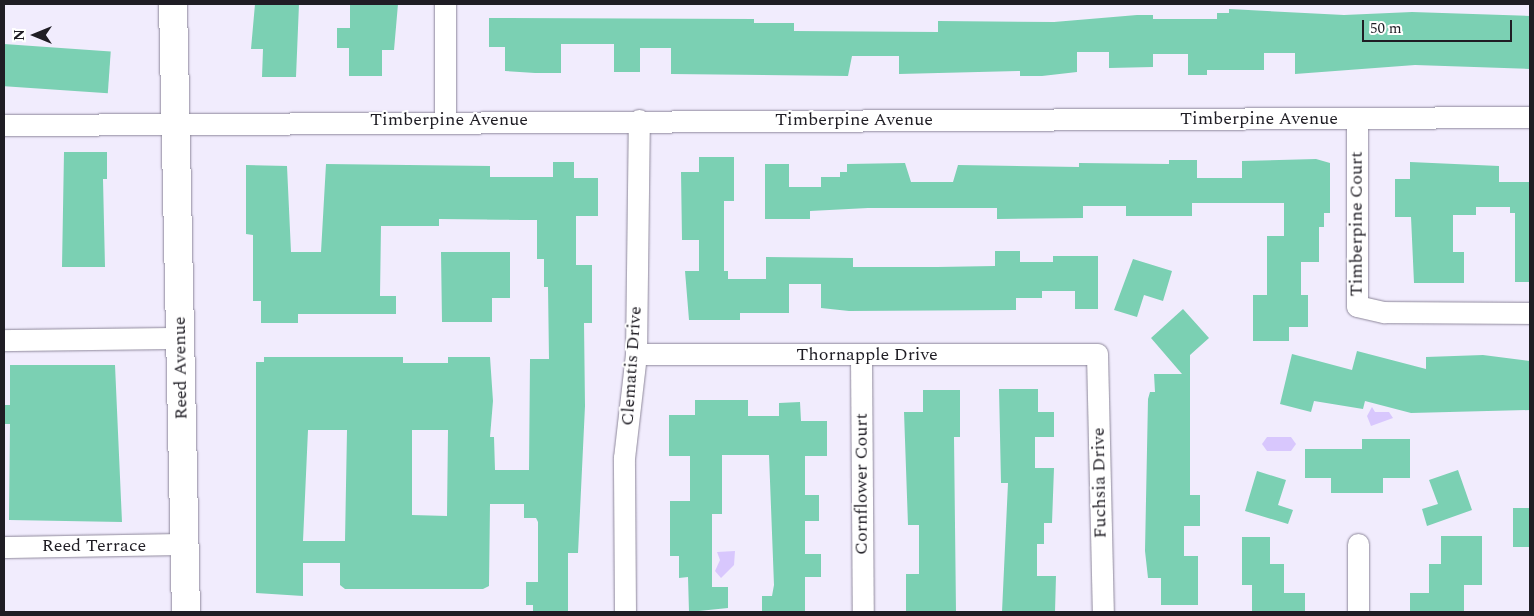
<!DOCTYPE html>
<style>
body{margin:0}
#map{position:relative;width:1534px;height:616px;overflow:hidden;background:#f1ecfd;font-family:Spectral,serif}
div>[style]{position:absolute}
.water>*{inset:0;background:#d8c7fd}
.building>*{inset:0;background:#7bd0b3;transform-origin:0 0}
.roads{filter:drop-shadow(0 0 1px #8e889b) drop-shadow(0 0 1px #8e889b)}
.street>*{height:21px;margin:-10.5px;padding:0 10.5px;transform-origin:10.5px;border-radius:10.5px;background:#fff}
.secondary>*{height:28px;margin:-14px;padding:0 14px;transform-origin:14px;border-radius:14px;background:#fff}
span{translate:-50% -50%;white-space:nowrap;text-align:center;line-height:1.15;-webkit-text-stroke:4px #fff;paint-order:stroke}
.street-label{font-size:18px;color:#1f1d24}
.frame{position:absolute;inset:0;border:5px solid #1f1d24;pointer-events:none}
.north{position:absolute;left:10px;top:10px;width:50px;height:50px;-webkit-text-stroke:4px #fff;paint-order:stroke;rotate:270deg;font-size:14px;font-weight:700;line-height:20px;text-align:center;color:#1f1d24}
.north::after{content:'';display:block;margin:auto;width:18px;height:22px;background:#1f1d24;clip-path:polygon(50% 0,100% 100%,50% 72%,0 100%)}
.scale{position:absolute;left:1362px;top:20px;width:150px;height:22px;box-sizing:border-box;border:2px solid #1f1d24;border-top:0;padding-left:6px;font-size:15px;line-height:18px;white-space:nowrap;color:#1f1d24;-webkit-text-stroke:4px #fff;paint-order:stroke}
</style>
<div id="map">
<div class="water">
<i style="clip-path:polygon(1372px 407px,1375px 412px,1389px 412px,1393px 418px,1371px 426px,1367px 416px)"></i>
<i style="clip-path:polygon(1267px 437px,1291px 437px,1296px 444px,1291px 451px,1267px 451px,1262px 444px)"></i>
<i style="clip-path:polygon(735px 551px,734px 565px,721px 578px,715px 571px,720px 560px,717px 552px)"></i>
</div>
<div class="building">
<i style="clip-path:polygon(255px 4px,299px 4px,296px 77px,262px 77px,263px 49px,251px 49px)"></i>
<i style="clip-path:polygon(350px 4px,398px 4px,394px 50px,382px 50px,382px 76px,349px 76px,349px 48px,337px 48px,337px 28px,350px 28px)"></i>
<i style="clip-path:polygon(1229px 9px,1344px 15px,1412px 12px,1530px 16px,1530px 69px,1415px 65px,1295px 74px,1295px 53px,1264px 53px,1264px 70px,1207px 70px,1207px 75px,1188px 75px,1188px 54px,1153px 54px,1153px 67px,1109px 68px,1109px 52px,1077px 52px,1077px 72px,1042px 76px,1020px 76px,1020px 71px,899px 74px,899px 56px,852px 56px,848px 76px,671px 74px,671px 48px,640px 48px,640px 72px,614px 72px,614px 44px,561px 44px,561px 73px,535px 73px,505px 71px,505px 47px,489px 47px,489px 18px,754px 19px,754px 23px,794px 23px,794px 31px,938px 32px,938px 21px,1054px 22px,1137px 15px,1153px 15px,1153px 19px,1217px 19px,1217px 13px,1229px 13px)"></i>
<i style="left:4px;top:44px;width:107px;height:42px;rotate:4deg"></i>
<i style="clip-path:polygon(64px 152px,107px 152px,107px 179px,103px 179px,105px 267px,62px 267px)"></i>
<i style="clip-path:polygon(699px 157px,734px 157px,734px 201px,724px 201px,724px 271px,728px 271px,728px 279px,766px 279px,766px 257px,853px 258px,853px 267px,937px 267px,995px 266px,995px 251px,1020px 251px,1020px 262px,1053px 262px,1053px 256px,1098px 256px,1098px 309px,1075px 309px,1075px 291px,1042px 291px,1042px 298px,1016px 298px,1016px 310px,849px 311px,821px 308px,821px 284px,789px 284px,789px 313px,740px 313px,740px 320px,689px 320px,685px 271px,699px 271px,699px 240px,682px 240px,681px 172px,699px 172px)"></i>
<i style="clip-path:polygon(1316px 159px,1330px 163px,1330px 213px,1324px 213px,1324px 227px,1319px 227px,1319px 262px,1301px 262px,1301px 295px,1308px 295px,1308px 327px,1289px 327px,1289px 341px,1253px 341px,1253px 295px,1267px 295px,1267px 236px,1284px 236px,1284px 203px,1192px 203px,1192px 216px,1126px 216px,1126px 206px,1083px 206px,1083px 218px,997px 219px,997px 208px,868px 208px,810px 211px,810px 219px,765px 219px,765px 164px,789px 164px,789px 187px,821px 187px,821px 177px,840px 177px,840px 172px,847px 172px,847px 164px,905px 163px,911px 182px,953px 182px,958px 165px,1079px 167px,1079px 163px,1169px 164px,1169px 160px,1197px 160px,1197px 178px,1242px 178px,1242px 161px)"></i>
<i style="clip-path:polygon(evenodd,553px 162px,574px 162px,574px 178px,598px 178px,598px 216px,576px 216px,576px 265px,592px 265px,592px 323px,584px 323px,585px 406px,578px 553px,568px 553px,568px 612px,533px 612px,533px 605px,526px 605px,526px 582px,538px 582px,538px 522px,536px 518px,524px 518px,524px 504px,490px 504px,489px 586px,483px 589px,345px 589px,340px 585px,340px 563px,303px 563px,303px 596px,256px 593px,256px 362px,264px 362px,264px 357px,403px 357px,403px 363px,448px 363px,448px 357px,490px 357px,493px 401px,490px 437px,494px 437px,495px 470px,529px 470px,530px 359px,549px 359px,548px 287px,544px 287px,544px 259px,537px 259px,537px 220px,439px 219px,439px 226px,381px 226px,380px 296px,396px 296px,396px 314px,298px 314px,298px 323px,261px 323px,261px 301px,253px 301px,253px 235px,246px 234px,246px 165px,287px 166px,291px 252px,321px 252px,326px 164px,490px 166px,490px 177px,553px 177px,553px 162px,308px 430px,347px 430px,345px 541px,303px 541px,308px 430px,553px 162px,412px 430px,448px 430px,447px 516px,412px 515px,412px 430px)"></i>
<i style="clip-path:polygon(1410px 162px,1499px 166px,1499px 182px,1530px 182px,1530px 282px,1515px 282px,1515px 213px,1510px 213px,1510px 207px,1476px 207px,1476px 215px,1453px 215px,1453px 252px,1464px 252px,1464px 283px,1414px 283px,1411px 217px,1395px 217px,1395px 179px,1410px 179px)"></i>
<i style="clip-path:polygon(441px 252px,510px 252px,510px 298px,492px 298px,492px 322px,442px 322px)"></i>
<i style="clip-path:polygon(1133px 259px,1172px 271px,1163px 301px,1144px 295px,1137px 317px,1114px 310px)"></i>
<i style="clip-path:polygon(1183px 309px,1209px 338px,1190px 355px,1190px 495px,1200px 495px,1200px 526px,1184px 526px,1184px 556px,1198px 556px,1198px 605px,1161px 605px,1161px 578px,1148px 578px,1145px 551px,1148px 399px,1150px 392px,1155px 392px,1154px 374px,1182px 374px,1151px 338px)"></i>
<i style="clip-path:polygon(1357px 351px,1426px 369px,1426px 357px,1483px 355px,1530px 361px,1530px 410px,1411px 413px,1365px 401px,1363px 409px,1314px 401px,1311px 412px,1280px 404px,1292px 354px,1352px 370px)"></i>
<i style="clip-path:polygon(10px 365px,115px 365px,122px 522px,9px 520px,10px 424px,4px 424px,4px 405px,10px 405px)"></i>
<i style="clip-path:polygon(999px 389px,1038px 389px,1038px 412px,1054px 412px,1054px 437px,1035px 437px,1035px 468px,1054px 468px,1052px 523px,1044px 523px,1044px 544px,1037px 544px,1037px 576px,1056px 576px,1055px 612px,1002px 612px,1008px 483px,1001px 483px)"></i>
<i style="clip-path:polygon(923px 390px,960px 390px,960px 437px,954px 437px,956px 612px,906px 612px,906px 574px,919px 574px,919px 525px,908px 525px,904px 412px,923px 412px)"></i>
<i style="clip-path:polygon(695px 400px,748px 400px,748px 416px,779px 416px,779px 403px,800px 402px,801px 421px,827px 421px,827px 456px,805px 456px,805px 495px,819px 495px,819px 521px,805px 521px,805px 554px,821px 554px,821px 577px,805px 577px,805px 612px,762px 612px,762px 596px,772px 596px,774px 585px,769px 455px,722px 455px,722px 514px,712px 514px,712px 587px,728px 587px,728px 608px,689px 612px,688px 577px,679px 578px,679px 556px,670px 556px,670px 501px,690px 501px,690px 456px,669px 456px,669px 415px,695px 415px)"></i>
<i style="clip-path:polygon(1362px 439px,1410px 439px,1410px 478px,1383px 478px,1383px 493px,1331px 493px,1331px 478px,1305px 478px,1305px 449px,1362px 449px)"></i>
<i style="clip-path:polygon(1458px 470px,1472px 510px,1427px 526px,1422px 509px,1438px 504px,1429px 480px)"></i>
<i style="clip-path:polygon(1257px 471px,1286px 480px,1278px 505px,1293px 510px,1288px 524px,1245px 511px)"></i>
<i style="left:1513px;top:508px;width:17px;height:39px"></i>
<i style="clip-path:polygon(1441px 536px,1482px 536px,1482px 585px,1464px 585px,1464px 612px,1410px 612px,1410px 593px,1429px 593px,1429px 564px,1441px 564px)"></i>
<i style="clip-path:polygon(1242px 537px,1270px 537px,1270px 564px,1284px 564px,1284px 593px,1305px 593px,1305px 612px,1252px 612px,1252px 585px,1242px 585px)"></i>
</div>
<div class="roads">
<div class="street">
<i style="left:445px;top:4px;width:115px;rotate:90deg"></i>
<i style="left:1357px;top:118px;width:188px;rotate:90deg"></i>
<i style="left:1357px;top:306px;width:28px;rotate:13deg"></i>
<i style="left:1384px;top:312px;width:146px;rotate:0.4deg"></i>
<i style="left:4px;top:125px;width:1526px;rotate:-0.3deg"></i>
<i style="left:4px;top:340px;width:176px;rotate:-0.7deg"></i>
<i style="left:636px;top:354px;width:461px"></i>
<i style="left:1097px;top:354px;width:258px;rotate:88.7deg"></i>
<i style="left:861px;top:356px;width:256px;rotate:89.6deg"></i>
<i style="left:1358px;top:544px;width:68px;rotate:90deg"></i>
<i style="left:4px;top:547px;width:180px;rotate:-1deg"></i>
<i style="left:625px;top:612px;width:154px;rotate:-90.4deg"></i>
<i style="left:624px;top:458px;width:105px;rotate:-83.4deg"></i>
<i style="left:636px;top:354px;width:234px;rotate:-89.3deg"></i>
</div>
<div class="secondary">
<i style="left:173px;top:4px;width:608px;rotate:88.78deg"></i>
</div>
</div>
<div class="street-label">
<span style="left:1259px;top:119px">Timberpine Avenue</span>
<span style="left:449px;top:120px">Timberpine Avenue</span>
<span style="left:854px;top:120px">Timberpine Avenue</span>
<span style="left:1357px;top:224px;rotate:-90deg">Timberpine Court</span>
<span style="left:867px;top:355px">Thornapple Drive</span>
<span style="left:632px;top:366px;rotate:-86deg">Clematis Drive</span>
<span style="left:181px;top:368px;rotate:-91deg">Reed Avenue</span>
<span style="left:1100px;top:483px;rotate:-91deg">Fuchsia Drive</span>
<span style="left:862px;top:484px;rotate:-90deg">Cornflower Court</span>
<span style="left:94px;top:546px">Reed Terrace</span>
</div>
<div class="frame"></div>
<div class="north">N</div>
<div class="scale">50 m</div>
</div>
